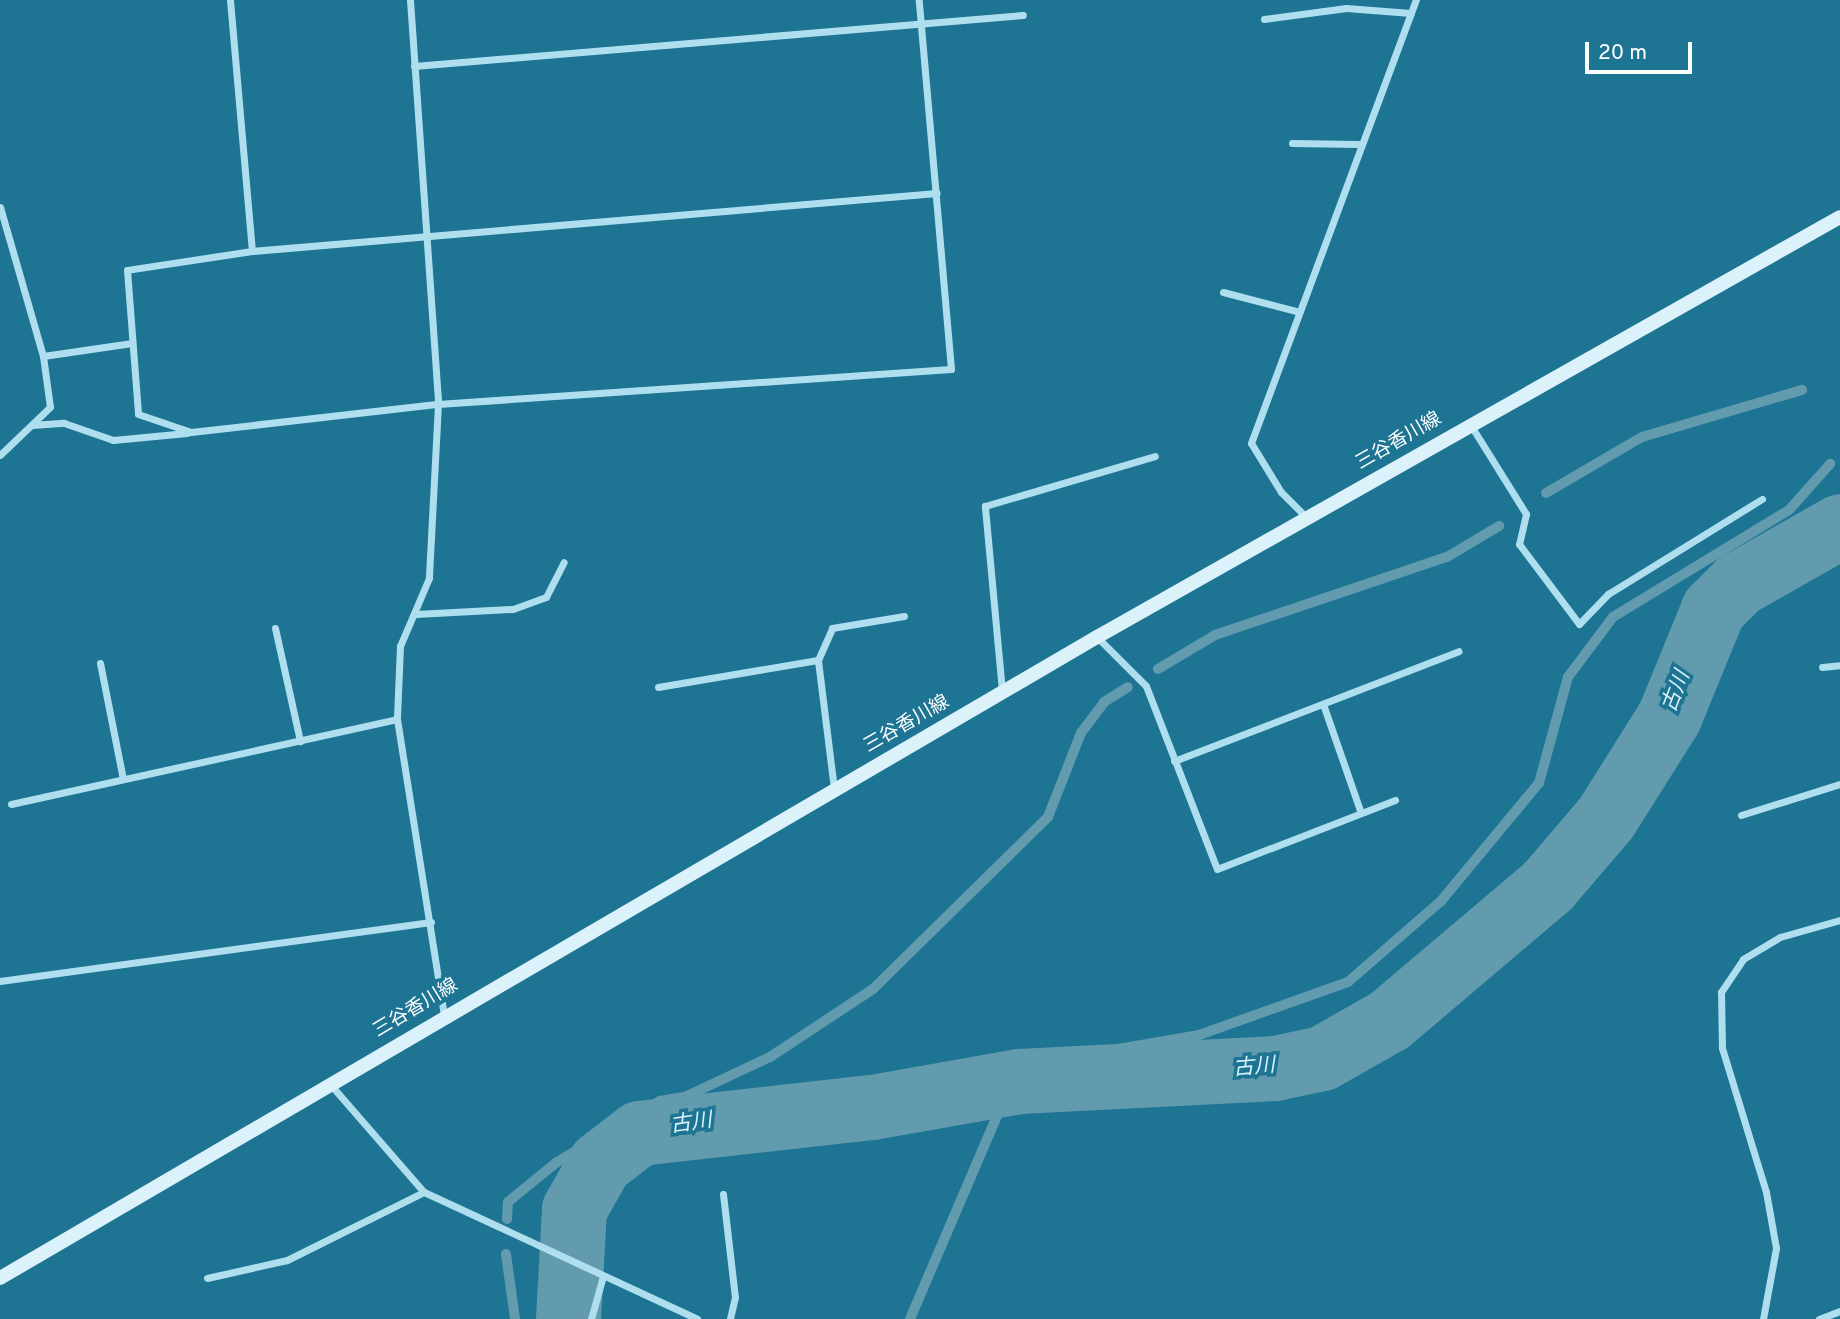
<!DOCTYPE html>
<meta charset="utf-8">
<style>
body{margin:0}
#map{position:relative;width:1840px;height:1319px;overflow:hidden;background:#1d7493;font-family:Overpass,"Noto Sans JP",sans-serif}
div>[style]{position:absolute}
.stream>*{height:10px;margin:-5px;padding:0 5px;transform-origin:5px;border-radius:5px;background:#629bae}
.river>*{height:65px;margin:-32.5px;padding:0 32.5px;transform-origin:32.5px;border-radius:32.5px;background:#629bae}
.street>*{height:7px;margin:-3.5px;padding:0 3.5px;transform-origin:3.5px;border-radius:3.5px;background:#afdfee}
.secondary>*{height:14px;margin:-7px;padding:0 7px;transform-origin:7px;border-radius:7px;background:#dcf2fa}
span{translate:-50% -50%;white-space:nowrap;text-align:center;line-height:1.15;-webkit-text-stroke:7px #1d7493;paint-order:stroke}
.street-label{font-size:19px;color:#fff}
.water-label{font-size:21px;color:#daf2fa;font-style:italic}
.scale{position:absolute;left:1585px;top:42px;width:107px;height:32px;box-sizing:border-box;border:4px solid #fff;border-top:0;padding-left:9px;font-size:21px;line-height:24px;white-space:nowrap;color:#fff;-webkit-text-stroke:5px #1d7493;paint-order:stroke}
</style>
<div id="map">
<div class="stream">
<i style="left:1546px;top:493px;width:111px;rotate:-30.3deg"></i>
<i style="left:1642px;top:437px;width:167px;rotate:-16.4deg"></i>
<i style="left:1158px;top:669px;width:66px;rotate:-30.8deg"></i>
<i style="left:1215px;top:635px;width:245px;rotate:-18.6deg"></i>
<i style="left:1447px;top:557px;width:61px;rotate:-30.8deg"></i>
<i style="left:507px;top:1219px;width:17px;rotate:-87deg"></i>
<i style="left:508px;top:1202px;width:63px;rotate:-39.2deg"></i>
<i style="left:557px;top:1162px;width:120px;rotate:-30.6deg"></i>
<i style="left:660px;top:1101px;width:27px;rotate:-10deg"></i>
<i style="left:687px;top:1096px;width:92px;rotate:-25.2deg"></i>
<i style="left:770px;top:1057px;width:123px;rotate:-33.4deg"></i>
<i style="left:873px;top:989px;width:245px;rotate:-44.5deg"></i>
<i style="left:1048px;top:817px;width:90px;rotate:-68.6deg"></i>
<i style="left:1081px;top:733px;width:39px;rotate:-53deg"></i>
<i style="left:1104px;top:702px;width:28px;rotate:-32deg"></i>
<i style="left:506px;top:1254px;width:66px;rotate:82.1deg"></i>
<i style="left:910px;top:1319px;width:257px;rotate:-66.8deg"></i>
<i style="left:1011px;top:1083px;width:23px;rotate:-52deg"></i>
<i style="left:1025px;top:1065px;width:177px;rotate:-9.8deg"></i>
<i style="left:1199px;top:1035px;width:158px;rotate:-19.6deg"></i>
<i style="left:1348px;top:982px;width:123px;rotate:-41.1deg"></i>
<i style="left:1441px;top:901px;width:153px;rotate:-50.3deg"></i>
<i style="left:1539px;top:783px;width:110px;rotate:-74.7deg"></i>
<i style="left:1568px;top:677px;width:75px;rotate:-53.1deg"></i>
<i style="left:1613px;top:617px;width:206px;rotate:-31.3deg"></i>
<i style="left:1789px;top:510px;width:62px;rotate:-48.3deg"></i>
</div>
<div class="river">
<i style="left:568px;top:1319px;width:110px;rotate:-86.9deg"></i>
<i style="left:574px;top:1209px;width:53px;rotate:-60.5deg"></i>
<i style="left:600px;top:1163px;width:49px;rotate:-37.6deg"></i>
<i style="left:639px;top:1133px;width:234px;rotate:-6.4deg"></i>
<i style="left:872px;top:1107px;width:149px;rotate:-10deg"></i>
<i style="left:1019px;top:1081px;width:256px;rotate:-2.9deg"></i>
<i style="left:1275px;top:1068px;width:48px;rotate:-12deg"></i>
<i style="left:1322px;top:1058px;width:77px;rotate:-29.6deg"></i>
<i style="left:1389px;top:1020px;width:209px;rotate:-40.3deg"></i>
<i style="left:1548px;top:885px;width:89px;rotate:-49.5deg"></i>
<i style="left:1606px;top:817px;width:118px;rotate:-57.8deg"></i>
<i style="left:1669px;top:717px;width:117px;rotate:-67.8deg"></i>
<i style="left:1713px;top:609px;width:35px;rotate:-45deg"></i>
<i style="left:1738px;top:584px;width:117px;rotate:-29.6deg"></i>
</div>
<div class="street">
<i style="left:230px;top:0;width:252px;rotate:85deg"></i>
<i style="left:252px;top:251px;width:126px;rotate:171.4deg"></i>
<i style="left:127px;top:270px;width:144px;rotate:85.6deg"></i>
<i style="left:138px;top:414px;width:56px;rotate:18.8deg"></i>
<i style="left:191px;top:432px;width:249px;rotate:-6.5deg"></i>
<i style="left:438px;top:404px;width:514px;rotate:-3.9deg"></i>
<i style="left:951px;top:369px;width:370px;rotate:-95deg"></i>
<i style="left:410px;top:0;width:405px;rotate:86deg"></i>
<i style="left:438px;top:404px;width:174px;rotate:93deg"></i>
<i style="left:429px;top:578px;width:74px;rotate:113.1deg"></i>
<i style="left:400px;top:646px;width:73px;rotate:92.4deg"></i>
<i style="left:397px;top:719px;width:300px;rotate:81deg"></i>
<i style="left:1264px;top:19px;width:83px;rotate:-7.6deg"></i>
<i style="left:1346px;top:8px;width:65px;rotate:4.4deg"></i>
<i style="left:414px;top:66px;width:611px;rotate:-4.79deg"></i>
<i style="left:1292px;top:143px;width:66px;rotate:0.9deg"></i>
<i style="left:0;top:207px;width:155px;rotate:73.9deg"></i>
<i style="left:43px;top:356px;width:51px;rotate:82.2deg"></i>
<i style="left:50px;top:407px;width:69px;rotate:136.2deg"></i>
<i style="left:252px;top:251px;width:687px;rotate:-4.84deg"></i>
<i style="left:1223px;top:292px;width:75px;rotate:14.6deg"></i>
<i style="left:43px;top:356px;width:90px;rotate:-8.3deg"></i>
<i style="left:1470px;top:424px;width:106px;rotate:58.1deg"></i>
<i style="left:1526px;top:514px;width:31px;rotate:103deg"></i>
<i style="left:1519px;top:544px;width:100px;rotate:53.1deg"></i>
<i style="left:1579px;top:624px;width:42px;rotate:-46deg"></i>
<i style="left:1608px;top:594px;width:181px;rotate:-31.7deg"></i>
<i style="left:32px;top:425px;width:32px;rotate:-4deg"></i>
<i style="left:64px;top:423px;width:52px;rotate:19.1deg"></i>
<i style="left:113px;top:440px;width:74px;rotate:-5.4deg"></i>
<i style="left:1306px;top:517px;width:35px;rotate:-135deg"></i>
<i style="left:1281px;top:492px;width:57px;rotate:-121.5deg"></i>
<i style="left:1251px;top:443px;width:473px;rotate:-69.6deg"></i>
<i style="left:416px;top:614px;width:97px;rotate:-3deg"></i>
<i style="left:513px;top:609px;width:35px;rotate:-20deg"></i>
<i style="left:546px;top:597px;width:39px;rotate:-63deg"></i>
<i style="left:275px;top:628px;width:116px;rotate:77.5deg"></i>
<i style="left:1097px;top:637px;width:69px;rotate:45deg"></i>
<i style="left:1146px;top:686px;width:196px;rotate:68.8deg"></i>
<i style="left:1217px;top:869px;width:191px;rotate:-21.2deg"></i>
<i style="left:100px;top:663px;width:118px;rotate:78.8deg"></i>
<i style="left:1822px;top:667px;width:18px;rotate:-6deg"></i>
<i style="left:658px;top:687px;width:162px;rotate:-9.6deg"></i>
<i style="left:1002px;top:691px;width:186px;rotate:-95.3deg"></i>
<i style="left:985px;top:506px;width:177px;rotate:-16.4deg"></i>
<i style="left:1323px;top:704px;width:115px;rotate:70.8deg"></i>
<i style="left:1174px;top:761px;width:305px;rotate:-21.1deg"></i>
<i style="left:834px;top:789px;width:130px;rotate:-97.1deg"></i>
<i style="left:818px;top:660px;width:35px;rotate:-66deg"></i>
<i style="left:832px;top:628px;width:73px;rotate:-9.5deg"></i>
<i style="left:11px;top:804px;width:395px;rotate:-12.4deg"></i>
<i style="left:1741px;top:815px;width:104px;rotate:-17.4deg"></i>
<i style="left:0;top:981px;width:435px;rotate:-7.8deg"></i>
<i style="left:330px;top:1084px;width:143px;rotate:49deg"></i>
<i style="left:424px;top:1192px;width:301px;rotate:24.9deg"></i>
<i style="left:723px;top:1194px;width:104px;rotate:83.4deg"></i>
<i style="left:735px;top:1297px;width:23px;rotate:103deg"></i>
<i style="left:207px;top:1278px;width:82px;rotate:-12.7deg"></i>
<i style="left:287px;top:1260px;width:153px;rotate:-26.4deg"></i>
<i style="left:591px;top:1319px;width:45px;rotate:-74.4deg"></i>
<i style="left:1763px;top:1319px;width:72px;rotate:-79.6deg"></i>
<i style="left:1776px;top:1248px;width:57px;rotate:-100.1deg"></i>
<i style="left:1766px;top:1192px;width:151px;rotate:-107deg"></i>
<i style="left:1722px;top:1048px;width:56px;rotate:-91deg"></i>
<i style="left:1721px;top:992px;width:40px;rotate:-56deg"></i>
<i style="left:1743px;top:959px;width:43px;rotate:-30.7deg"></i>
<i style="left:1780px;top:937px;width:62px;rotate:-15.8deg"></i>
<i style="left:1819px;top:1319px;width:22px;rotate:-21deg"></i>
</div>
<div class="secondary">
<i style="left:0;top:1278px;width:1271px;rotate:-30.3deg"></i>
<i style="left:1097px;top:637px;width:853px;rotate:-29.48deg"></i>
</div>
<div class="street-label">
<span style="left:1399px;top:442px;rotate:-30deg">三谷香川線</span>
<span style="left:907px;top:725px;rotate:-30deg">三谷香川線</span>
<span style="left:416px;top:1009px;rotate:-31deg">三谷香川線</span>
</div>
<div class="water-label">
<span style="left:1677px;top:692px;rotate:-69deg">古川</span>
<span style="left:1254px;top:1068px;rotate:-5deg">古川</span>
<span style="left:691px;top:1124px;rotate:-8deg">古川</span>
</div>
<div class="scale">20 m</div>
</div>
